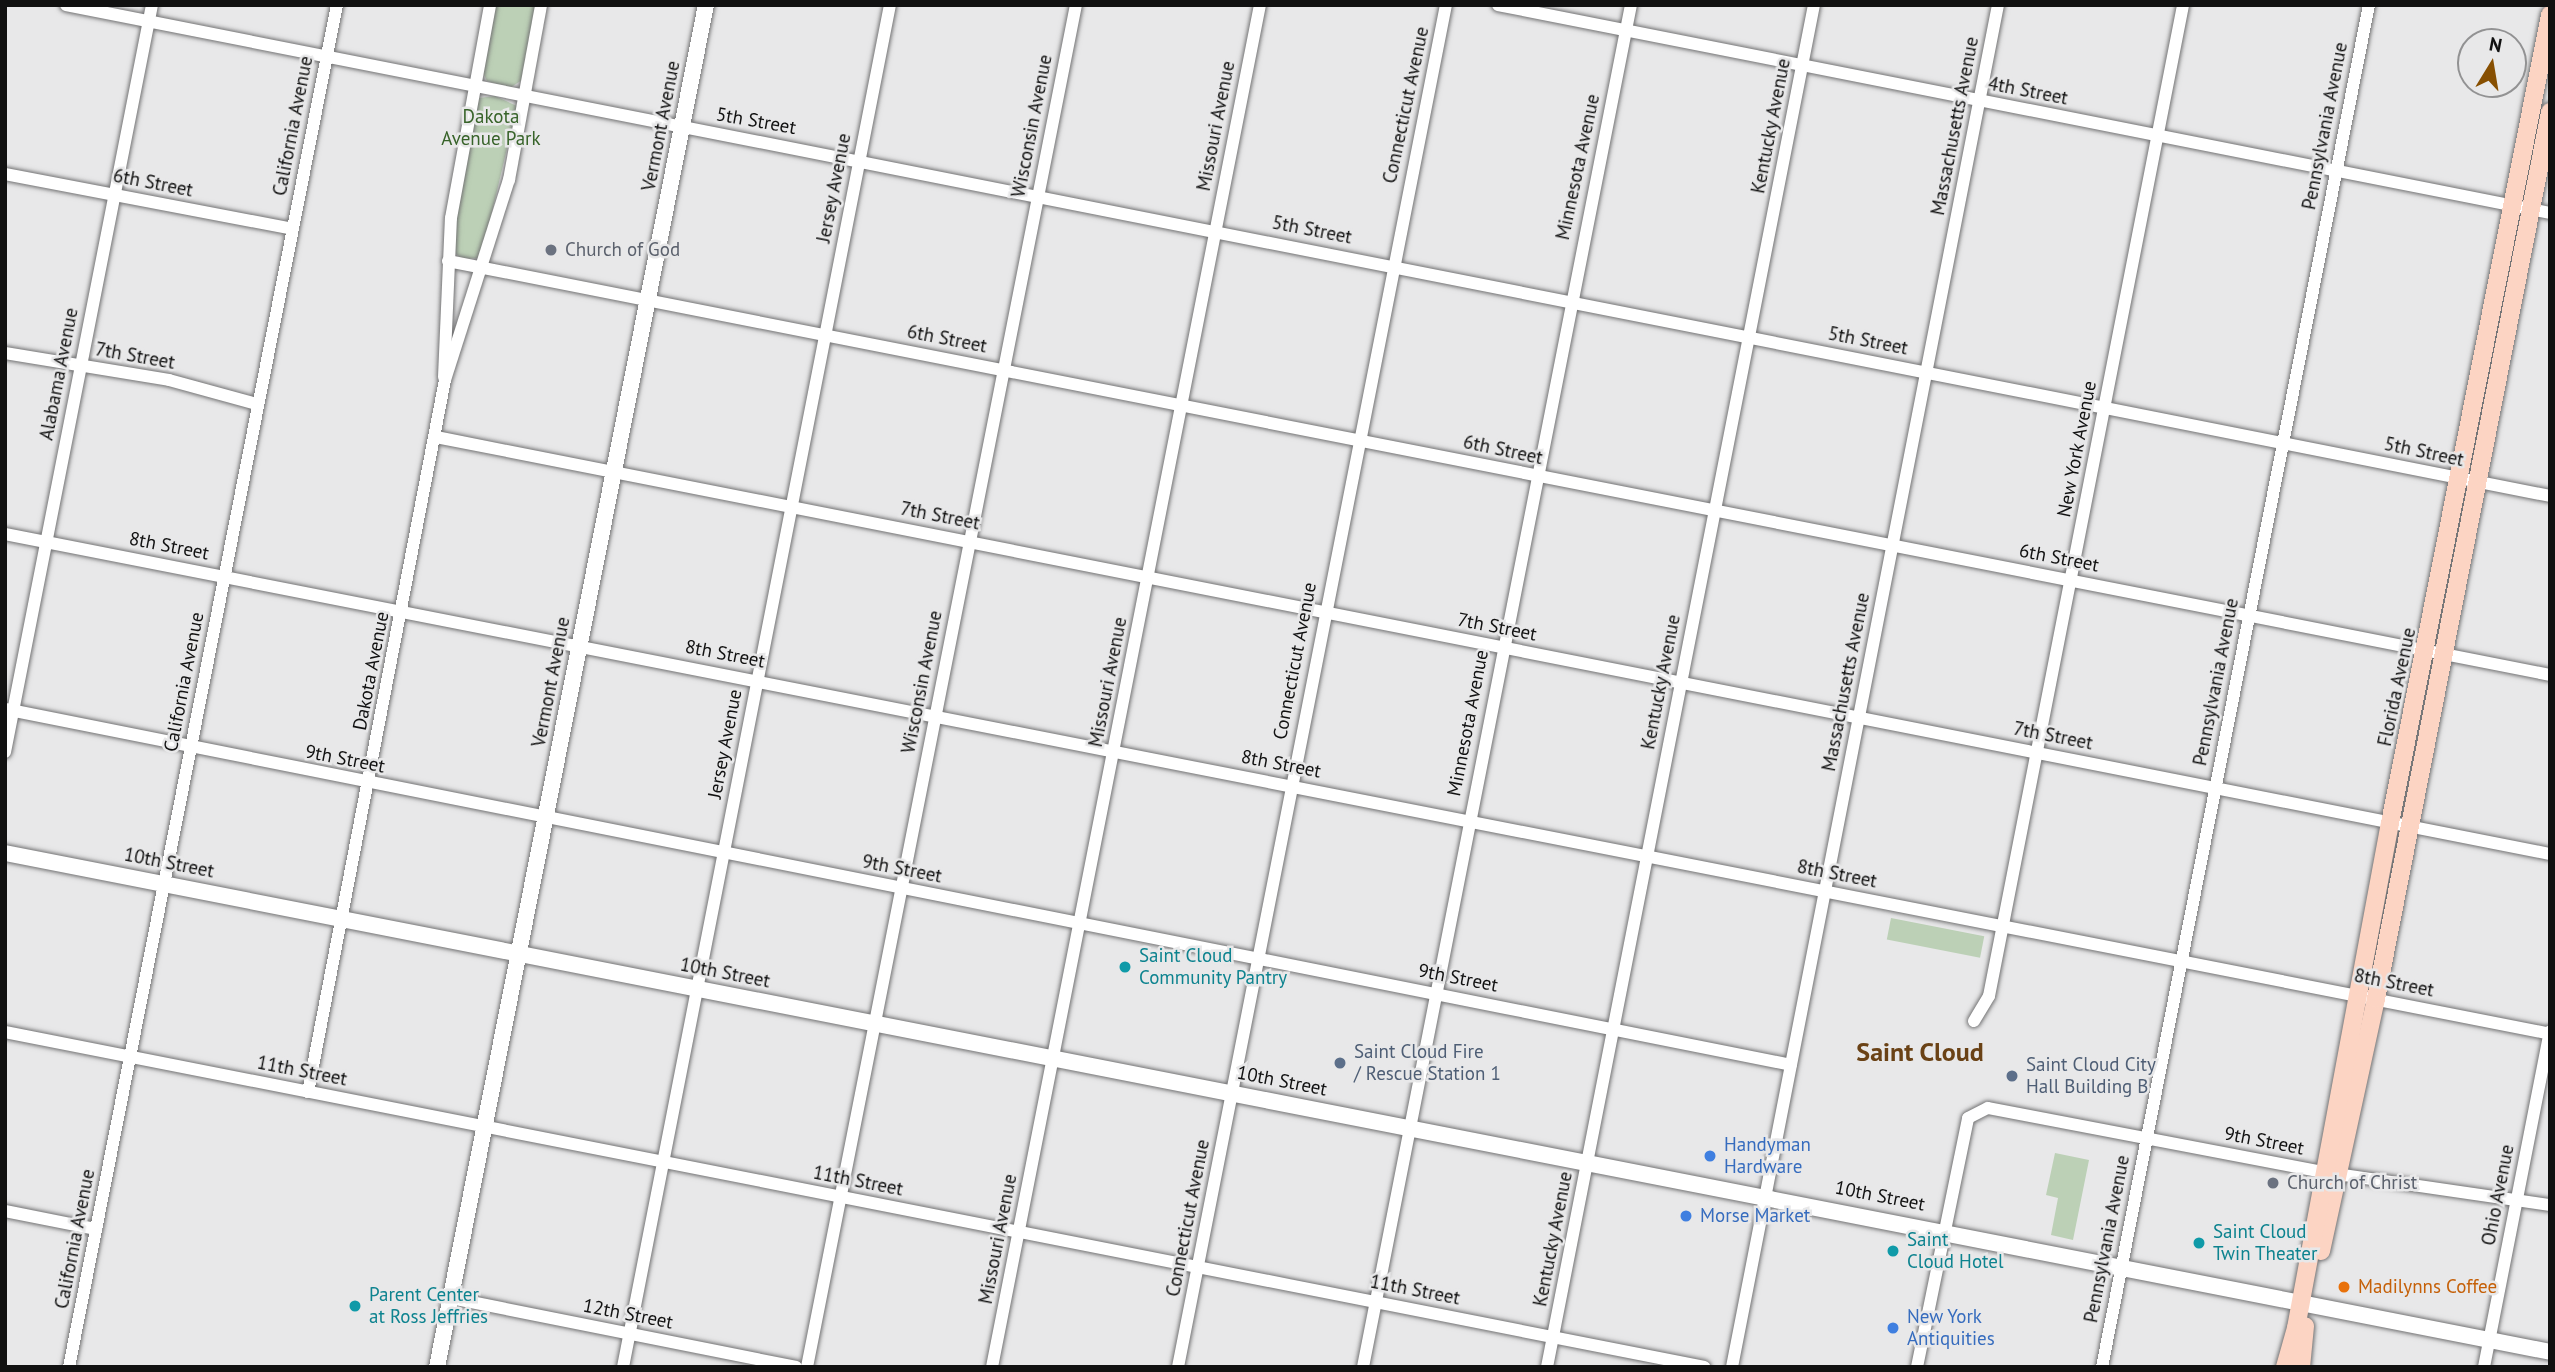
<!DOCTYPE html>
<style>
body{margin:0}
#map{position:relative;width:2555px;height:1372px;overflow:hidden;background:#e8e8e9;font-family:"PT Sans",sans-serif}
div>[style]{position:absolute}
.green>*{inset:0;background:#bcd0b6;transform-origin:0 0}
.roads{filter:drop-shadow(0 0 2px #737374) drop-shadow(0 0 2px #737374)}
.minor>*{height:12px;margin:-6px;padding:0 6px;transform-origin:6px;border-radius:6px;background:#fff}
.tertiary>*{height:16px;margin:-8px;padding:0 8px;transform-origin:8px;border-radius:8px;background:#fff}
.secondary>*{height:18px;margin:-9px;padding:0 9px;transform-origin:9px;border-radius:9px;background:#fcd4c3}
.dots>*{width:19px;height:19px;translate:-50% -50%;box-sizing:border-box;border:4px solid #e8e8e9;border-radius:50%}
span{translate:-50% -50%;white-space:nowrap;text-align:center;line-height:1.15;-webkit-text-stroke:5px #e8e8e9;paint-order:stroke}
.street-label{font-size:19px;color:#111}
.park-label{font-size:19px;color:#376329}
.worship-label{font-size:19px;color:#5b616d}
.left{translate:0 -50%;text-align:left}
.culture-label{font-size:19px;color:#0d838f}
.service-label{font-size:19px;color:#4e5e75}
.shop-label{font-size:19px;color:#366cbe}
.food-label{font-size:19px;color:#c56008}
.district-label{font-size:26px;color:#6a4216;font-weight:700}
.frame{position:absolute;inset:0;border:7px solid #111;pointer-events:none}
.north{position:absolute;left:2457px;top:28px;width:70px;height:70px;box-sizing:border-box;background:#e8e8e9;border:2px solid #929293;border-radius:50%;rotate:11deg;font-size:19px;font-weight:700;line-height:28px;text-align:center;color:#111}
.north::after{content:'';display:block;margin:auto;width:24px;height:32px;background:#874f01;clip-path:polygon(50% 0,100% 100%,50% 72%,0 100%)}
</style>
<div id="map">
<div class="green">
<i style="clip-path:polygon(495px 5px,537px 5px,522px 80px,510px 88px,487px 81px,482px 71px)"></i>
<i style="clip-path:polygon(495px 96px,517px 106px,483px 250px,479px 258px,462px 259px,452px 250px,460px 182px,479px 98px)"></i>
<i style="left:1891px;top:918px;width:95px;height:22px;rotate:11deg"></i>
<i style="clip-path:polygon(2055px 1153px,2089px 1160px,2073px 1240px,2051px 1235px,2058px 1198px,2046px 1195px)"></i>
</div>
<div class="roads">
<div class="minor">
<i style="left:66px;top:5px;width:2532px;rotate:11.18deg"></i>
<i style="left:1498px;top:5px;width:1072px;rotate:11.18deg"></i>
<i style="left:5px;top:174px;width:293px;rotate:10.8deg"></i>
<i style="left:448px;top:261px;width:2142px;rotate:11.14deg"></i>
<i style="left:5px;top:353px;width:166px;rotate:9.3deg"></i>
<i style="left:169px;top:380px;width:91px;rotate:15.3deg"></i>
<i style="left:444px;top:377px;width:159px;rotate:-87.5deg"></i>
<i style="left:451px;top:218px;width:217px;rotate:-79.6deg"></i>
<i style="left:436px;top:437px;width:2155px;rotate:11.16deg"></i>
<i style="left:5px;top:534px;width:2594px;rotate:11.11deg"></i>
<i style="left:5px;top:709px;width:1821px;rotate:11.27deg"></i>
<i style="left:5px;top:752px;width:761px;rotate:-78.87deg"></i>
<i style="left:1974px;top:1021px;width:29px;rotate:-59deg"></i>
<i style="left:1989px;top:996px;width:1010px;rotate:-78.92deg"></i>
<i style="left:5px;top:1032px;width:1732px;rotate:11.15deg"></i>
<i style="left:308px;top:1092px;width:725px;rotate:-79.11deg"></i>
<i style="left:445px;top:380px;width:210px;rotate:-72.3deg"></i>
<i style="left:509px;top:180px;width:178px;rotate:-79.6deg"></i>
<i style="left:5px;top:1211px;width:93px;rotate:11.2deg"></i>
<i style="left:451px;top:1298px;width:352px;rotate:11.3deg"></i>
<i style="left:69px;top:1367px;width:1388px;rotate:-78.87deg"></i>
<i style="left:623px;top:1367px;width:1388px;rotate:-78.91deg"></i>
<i style="left:807px;top:1367px;width:1388px;rotate:-78.83deg"></i>
<i style="left:992px;top:1367px;width:1388px;rotate:-78.87deg"></i>
<i style="left:1178px;top:1367px;width:1388px;rotate:-78.87deg"></i>
<i style="left:1363px;top:1367px;width:1388px;rotate:-78.87deg"></i>
<i style="left:1547px;top:1367px;width:1388px;rotate:-78.91deg"></i>
<i style="left:1732px;top:1367px;width:1388px;rotate:-78.95deg"></i>
<i style="left:1917px;top:1367px;width:254px;rotate:-78.4deg"></i>
<i style="left:1968px;top:1118px;width:22px;rotate:-27deg"></i>
<i style="left:1988px;top:1108px;width:341px;rotate:10.8deg"></i>
<i style="left:2323px;top:1172px;width:229px;rotate:8.3deg"></i>
<i style="left:2102px;top:1367px;width:1388px;rotate:-78.91deg"></i>
<i style="left:2484px;top:1367px;width:342px;rotate:-78.9deg"></i>
</div>
<div class="tertiary">
<i style="left:5px;top:853px;width:2593px;rotate:11.09deg"></i>
<i style="left:437px;top:1367px;width:1388px;rotate:-78.83deg"></i>
</div>
<div class="secondary">
<i style="left:2321px;top:1251px;width:258px;rotate:-77.7deg"></i>
<i style="left:2376px;top:999px;width:904px;rotate:-78.9deg"></i>
<i style="left:2285px;top:1367px;width:41px;rotate:-74.2deg"></i>
<i style="left:2296px;top:1328px;width:514px;rotate:-79.46deg"></i>
<i style="left:2390px;top:823px;width:824px;rotate:-78.8deg"></i>
<i style="left:2301px;top:1367px;width:41px;rotate:-84.4deg"></i>
</div>
</div>
<div class="dots">
<i style="left:551px;top:250px;background:#6b7280"></i>
<i style="left:1125px;top:967px;background:#0f9aa8"></i>
<i style="left:1340px;top:1063px;background:#5c6f8a"></i>
<i style="left:2012px;top:1076px;background:#5c6f8a"></i>
<i style="left:1710px;top:1156px;background:#3f7fe0"></i>
<i style="left:2273px;top:1183px;background:#6b7280"></i>
<i style="left:1686px;top:1216px;background:#3f7fe0"></i>
<i style="left:2199px;top:1243px;background:#0f9aa8"></i>
<i style="left:1893px;top:1251px;background:#0f9aa8"></i>
<i style="left:2344px;top:1287px;background:#e8710a"></i>
<i style="left:355px;top:1306px;background:#0f9aa8"></i>
<i style="left:1893px;top:1328px;background:#3f7fe0"></i>
</div>
<div class="street-label">
<span style="left:2028px;top:91px;rotate:11deg">4th Street</span>
<span style="left:1406px;top:105px;rotate:-78deg">Connecticut Avenue</span>
<span style="left:756px;top:121px;rotate:10deg">5th Street</span>
<span style="left:293px;top:126px;rotate:-79deg">California Avenue</span>
<span style="left:661px;top:126px;rotate:-79deg">Vermont Avenue</span>
<span style="left:1032px;top:126px;rotate:-79deg">Wisconsin Avenue</span>
<span style="left:1216px;top:126px;rotate:-79deg">Missouri Avenue</span>
<span style="left:1771px;top:126px;rotate:-79deg">Kentucky Avenue</span>
<span style="left:1955px;top:126px;rotate:-79deg">Massachusetts Avenue</span>
<span style="left:2325px;top:126px;rotate:-79deg">Pennsylvania Avenue</span>
<span style="left:1578px;top:167px;rotate:-78deg">Minnesota Avenue</span>
<span style="left:153px;top:183px;rotate:11deg">6th Street</span>
<span style="left:834px;top:188px;rotate:-79deg">Jersey Avenue</span>
<span style="left:1312px;top:230px;rotate:11deg">5th Street</span>
<span style="left:947px;top:339px;rotate:11deg">6th Street</span>
<span style="left:1868px;top:341px;rotate:11deg">5th Street</span>
<span style="left:135px;top:356px;rotate:10deg">7th Street</span>
<span style="left:59px;top:374px;rotate:-79deg">Alabama Avenue</span>
<span style="left:2077px;top:449px;rotate:-79deg">New York Avenue</span>
<span style="left:1503px;top:450px;rotate:12deg">6th Street</span>
<span style="left:2424px;top:452px;rotate:12deg">5th Street</span>
<span style="left:940px;top:516px;rotate:11deg">7th Street</span>
<span style="left:169px;top:546px;rotate:11deg">8th Street</span>
<span style="left:2059px;top:558px;rotate:11deg">6th Street</span>
<span style="left:1497px;top:627px;rotate:11deg">7th Street</span>
<span style="left:725px;top:654px;rotate:11deg">8th Street</span>
<span style="left:1295px;top:661px;rotate:-79deg">Connecticut Avenue</span>
<span style="left:371px;top:671px;rotate:-79deg">Dakota Avenue</span>
<span style="left:184px;top:682px;rotate:-79deg">California Avenue</span>
<span style="left:551px;top:682px;rotate:-79deg">Vermont Avenue</span>
<span style="left:922px;top:682px;rotate:-79deg">Wisconsin Avenue</span>
<span style="left:1108px;top:682px;rotate:-79deg">Missouri Avenue</span>
<span style="left:1661px;top:682px;rotate:-79deg">Kentucky Avenue</span>
<span style="left:1846px;top:682px;rotate:-79deg">Massachusetts Avenue</span>
<span style="left:2216px;top:682px;rotate:-79deg">Pennsylvania Avenue</span>
<span style="left:2397px;top:687px;rotate:-78deg">Florida Avenue</span>
<span style="left:1468px;top:723px;rotate:-79deg">Minnesota Avenue</span>
<span style="left:2053px;top:736px;rotate:11deg">7th Street</span>
<span style="left:725px;top:744px;rotate:-79deg">Jersey Avenue</span>
<span style="left:345px;top:759px;rotate:11deg">9th Street</span>
<span style="left:1281px;top:764px;rotate:11deg">8th Street</span>
<span style="left:169px;top:863px;rotate:11deg">10th Street</span>
<span style="left:902px;top:869px;rotate:11deg">9th Street</span>
<span style="left:1837px;top:874px;rotate:11deg">8th Street</span>
<span style="left:725px;top:973px;rotate:11deg">10th Street</span>
<span style="left:1458px;top:978px;rotate:11deg">9th Street</span>
<span style="left:2394px;top:983px;rotate:11deg">8th Street</span>
<span style="left:302px;top:1071px;rotate:11deg">11th Street</span>
<span style="left:1282px;top:1081px;rotate:11deg">10th Street</span>
<span style="left:2264px;top:1141px;rotate:11deg">9th Street</span>
<span style="left:858px;top:1181px;rotate:11deg">11th Street</span>
<span style="left:2498px;top:1195px;rotate:-79deg">Ohio Avenue</span>
<span style="left:1880px;top:1196px;rotate:11deg">10th Street</span>
<span style="left:1188px;top:1218px;rotate:-79deg">Connecticut Avenue</span>
<span style="left:75px;top:1239px;rotate:-79deg">California Avenue</span>
<span style="left:998px;top:1239px;rotate:-79deg">Missouri Avenue</span>
<span style="left:1553px;top:1239px;rotate:-79deg">Kentucky Avenue</span>
<span style="left:2107px;top:1239px;rotate:-79deg">Pennsylvania Avenue</span>
<span style="left:1415px;top:1290px;rotate:11deg">11th Street</span>
<span style="left:628px;top:1314px;rotate:11deg">12th Street</span>
</div>
<div class="park-label">
<span style="left:491px;top:128px">Dakota<br>Avenue Park</span>
</div>
<div class="worship-label">
<span class="left" style="left:565px;top:250px">Church of God</span>
<span class="left" style="left:2287px;top:1183px">Church of Christ</span>
</div>
<div class="culture-label">
<span class="left" style="left:1139px;top:967px">Saint Cloud<br>Community Pantry</span>
<span class="left" style="left:2213px;top:1243px">Saint Cloud<br>Twin Theater</span>
<span class="left" style="left:1907px;top:1251px">Saint<br>Cloud Hotel</span>
<span class="left" style="left:369px;top:1306px">Parent Center<br>at Ross Jeffries</span>
</div>
<div class="service-label">
<span class="left" style="left:1354px;top:1063px">Saint Cloud Fire<br>/ Rescue Station 1</span>
<span class="left" style="left:2026px;top:1076px">Saint Cloud City<br>Hall Building B</span>
</div>
<div class="shop-label">
<span class="left" style="left:1724px;top:1156px">Handyman<br>Hardware</span>
<span class="left" style="left:1700px;top:1216px">Morse Market</span>
<span class="left" style="left:1907px;top:1328px">New York<br>Antiquities</span>
</div>
<div class="food-label">
<span class="left" style="left:2358px;top:1287px">Madilynns Coffee</span>
</div>
<div class="district-label">
<span style="left:1920px;top:1052px">Saint Cloud</span>
</div>
<div class="frame"></div>
<div class="north">N</div>
</div>
